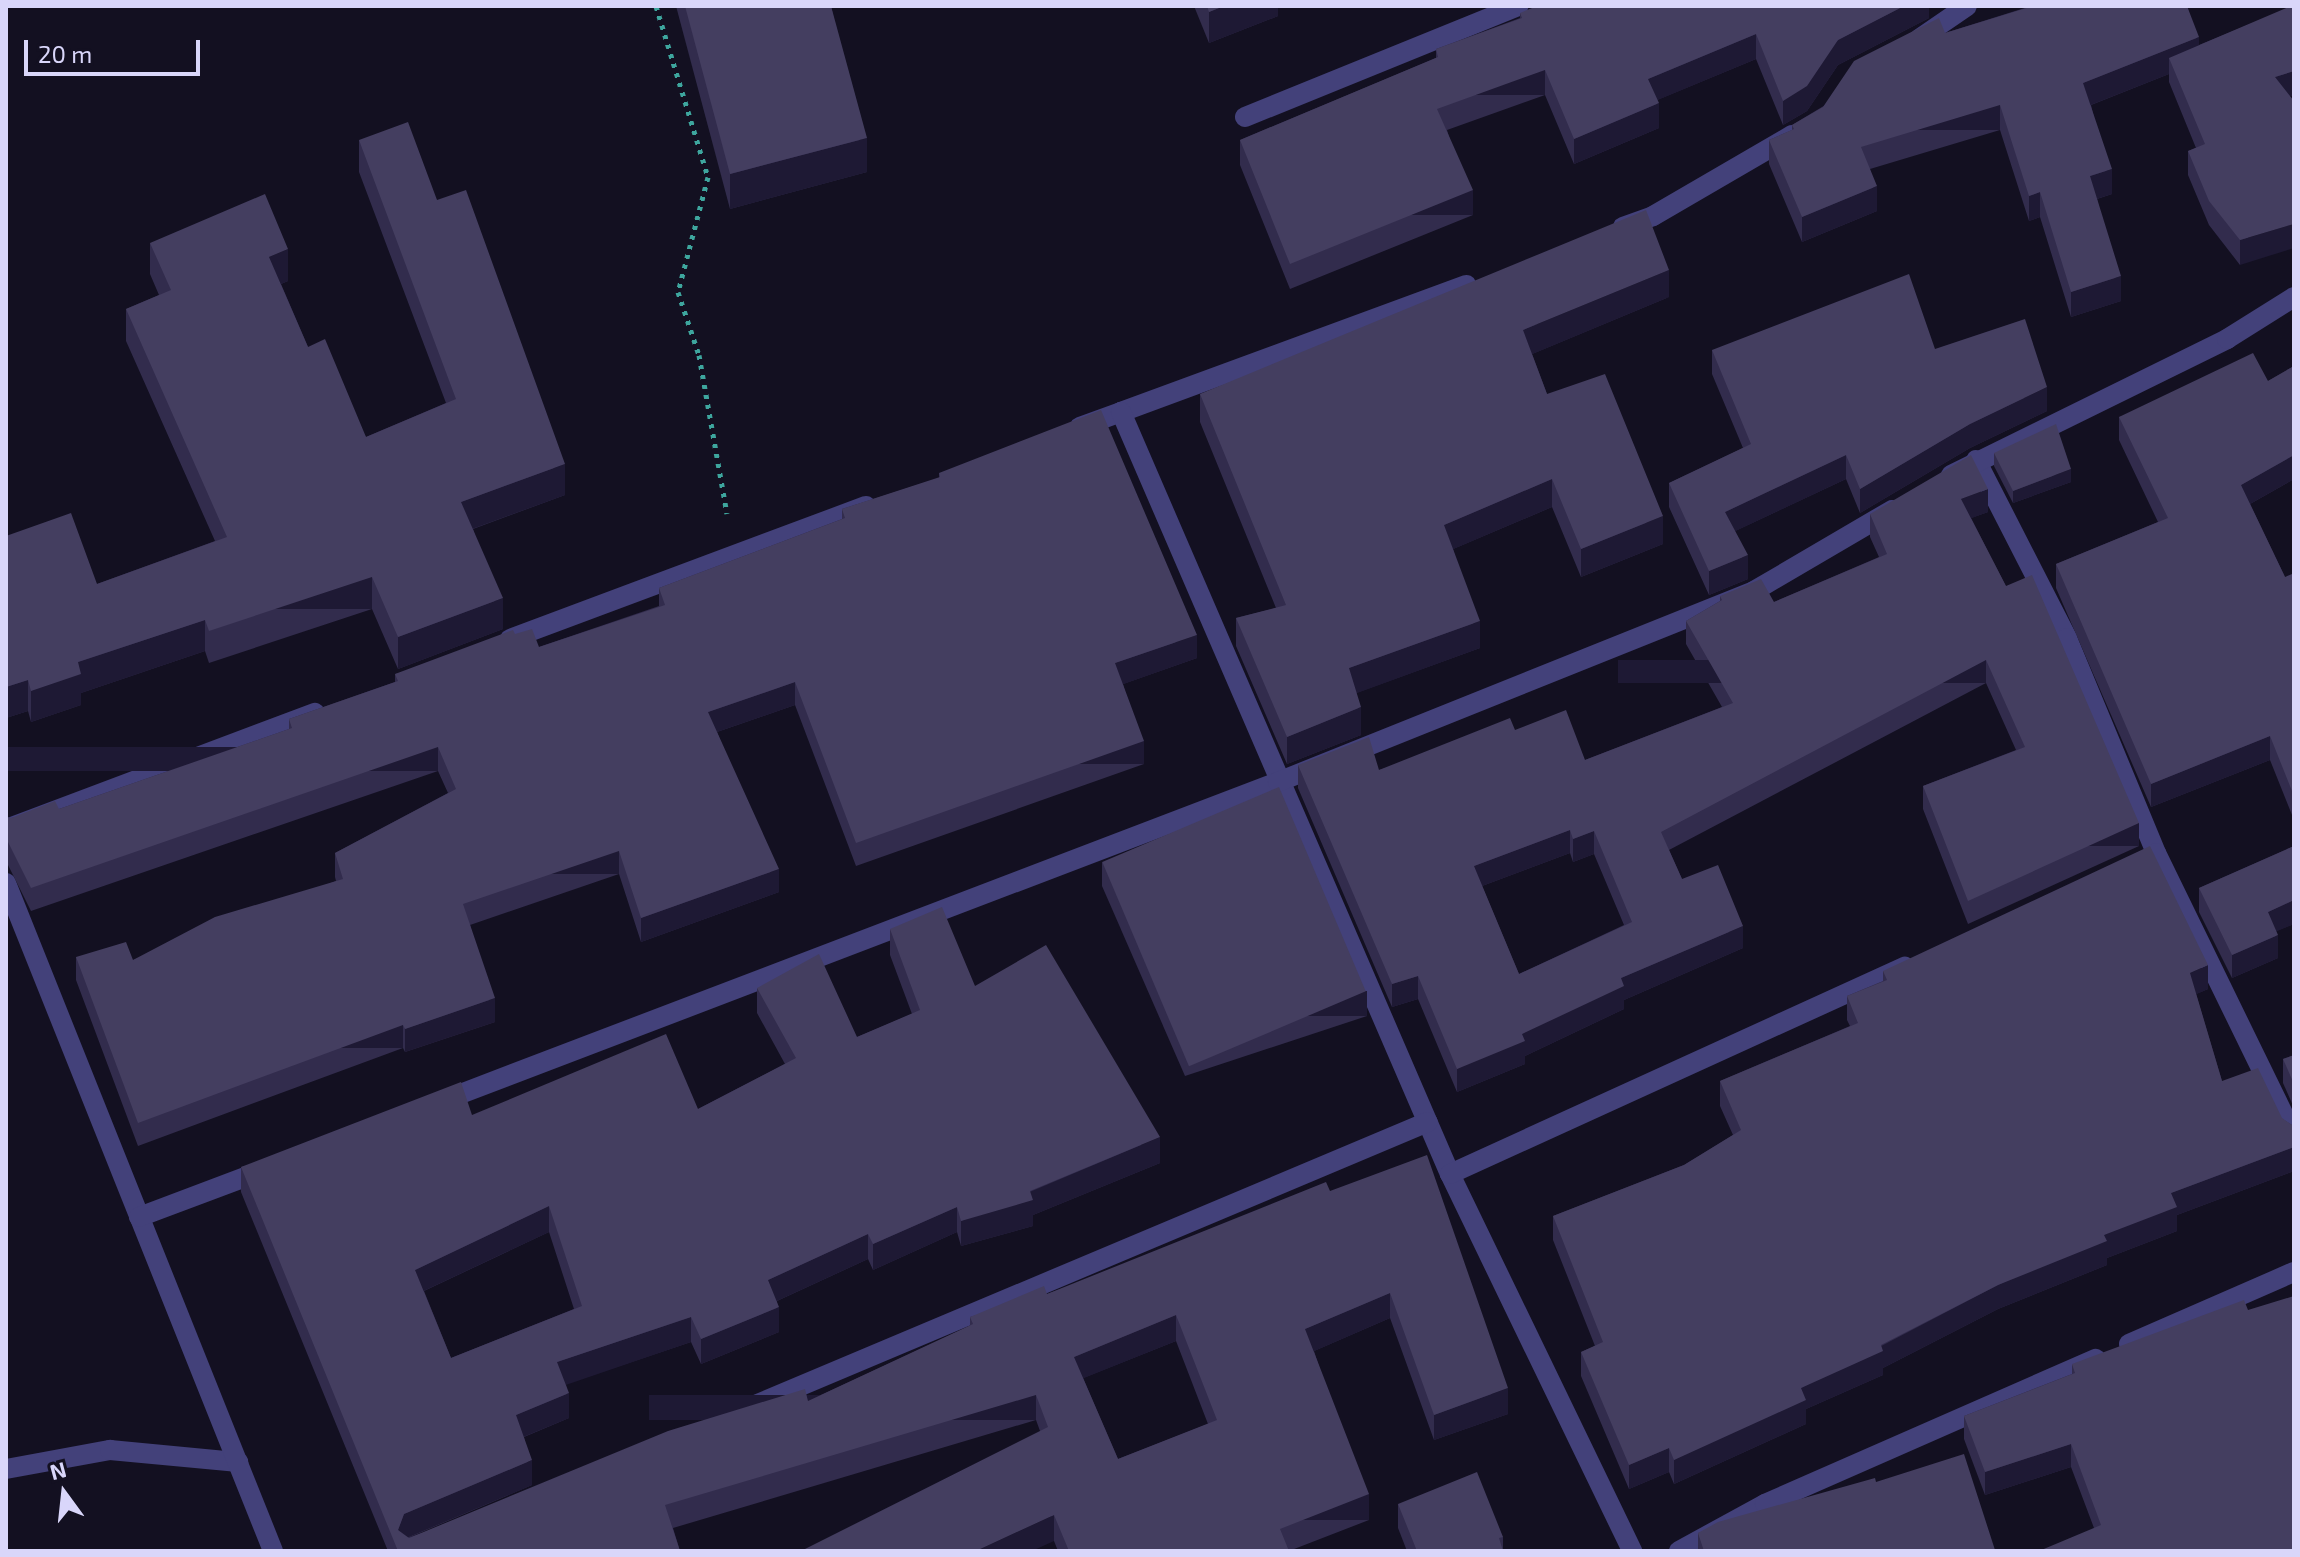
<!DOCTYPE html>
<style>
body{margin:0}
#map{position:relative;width:2300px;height:1557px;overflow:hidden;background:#131021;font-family:"Exo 2",sans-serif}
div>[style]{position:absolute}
.path>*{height:5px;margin-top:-2.5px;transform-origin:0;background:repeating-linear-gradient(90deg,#3ea69e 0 4px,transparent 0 10px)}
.service>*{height:20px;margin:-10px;padding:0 10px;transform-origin:10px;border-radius:10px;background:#43417a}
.minor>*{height:20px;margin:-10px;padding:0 10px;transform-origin:10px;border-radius:10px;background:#43417a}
.wall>*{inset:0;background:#322c4d}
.shaded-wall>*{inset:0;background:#1e1934;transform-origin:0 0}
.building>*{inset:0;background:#443e60;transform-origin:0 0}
span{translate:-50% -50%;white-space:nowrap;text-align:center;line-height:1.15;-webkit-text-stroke:6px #131021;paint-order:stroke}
.frame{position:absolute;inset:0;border:8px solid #d9d6fa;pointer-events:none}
.north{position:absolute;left:24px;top:1453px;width:80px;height:80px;-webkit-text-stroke:6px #131021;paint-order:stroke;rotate:345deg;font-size:22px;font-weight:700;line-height:32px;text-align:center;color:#d9d6fa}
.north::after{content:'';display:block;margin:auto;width:28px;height:36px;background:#d9d6fa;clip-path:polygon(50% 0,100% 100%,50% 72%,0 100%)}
.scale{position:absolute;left:24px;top:40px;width:176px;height:36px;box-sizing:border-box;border:4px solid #d9d6fa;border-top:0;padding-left:10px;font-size:24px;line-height:28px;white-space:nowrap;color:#d9d6fa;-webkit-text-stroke:6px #131021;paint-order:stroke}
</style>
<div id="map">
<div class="path">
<i style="left:656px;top:6px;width:179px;rotate:73.1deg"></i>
<i style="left:708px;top:177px;width:119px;rotate:104.6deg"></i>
<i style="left:678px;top:292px;width:66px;rotate:71.6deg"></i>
<i style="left:699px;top:355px;width:161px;rotate:80deg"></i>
</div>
<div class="service">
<i style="left:6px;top:1469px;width:106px;rotate:-10.4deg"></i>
<i style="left:110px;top:1450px;width:129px;rotate:5.4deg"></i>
</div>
<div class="minor">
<i style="left:1919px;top:39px;width:58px;rotate:-34.5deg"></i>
<i style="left:1245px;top:117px;width:295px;rotate:-22.1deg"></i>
<i style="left:1623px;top:227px;width:32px;rotate:-20deg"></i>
<i style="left:1653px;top:216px;width:161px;rotate:-30.2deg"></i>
<i style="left:1121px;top:412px;width:368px;rotate:-20.2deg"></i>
<i style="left:1080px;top:427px;width:44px;rotate:-20.1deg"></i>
<i style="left:1121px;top:412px;width:830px;rotate:66.65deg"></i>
<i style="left:1450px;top:1174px;width:419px;rotate:64.2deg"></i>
<i style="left:1976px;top:460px;width:200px;rotate:62.9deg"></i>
<i style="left:2067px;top:638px;width:233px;rotate:67.5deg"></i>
<i style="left:2156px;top:853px;width:315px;rotate:64deg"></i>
<i style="left:1951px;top:475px;width:308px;rotate:-26.2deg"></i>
<i style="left:2227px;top:339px;width:79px;rotate:-32.1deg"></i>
<i style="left:510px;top:639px;width:380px;rotate:-20.5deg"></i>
<i style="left:6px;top:829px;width:330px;rotate:-20.6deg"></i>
<i style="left:6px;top:883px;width:719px;rotate:68.21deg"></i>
<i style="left:442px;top:1101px;width:895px;rotate:-20.89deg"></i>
<i style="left:1278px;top:782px;width:513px;rotate:-21.86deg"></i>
<i style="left:1754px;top:591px;width:160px;rotate:-30.4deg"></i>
<i style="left:1450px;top:1174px;width:500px;rotate:-24.5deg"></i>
<i style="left:139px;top:1217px;width:137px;rotate:-20.6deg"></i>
<i style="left:2129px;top:1344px;width:180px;rotate:-23.6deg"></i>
<i style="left:741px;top:1411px;width:745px;rotate:-22.82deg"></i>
<i style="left:1679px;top:1551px;width:98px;rotate:-28.7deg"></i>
<i style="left:1765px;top:1504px;width:361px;rotate:-23.7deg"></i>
</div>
<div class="wall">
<i style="clip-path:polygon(676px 6px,831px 6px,867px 172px,730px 209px)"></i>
<i style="clip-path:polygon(1194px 6px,1278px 6px,1278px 16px,1209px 43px)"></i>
<i style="clip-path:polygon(1929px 6px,1929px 18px,1838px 65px,1807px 111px,1783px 125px,1756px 59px,1657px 100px,1659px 128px,1574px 164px,1545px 95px,1447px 130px,1473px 215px,1290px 289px,1240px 165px,1240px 140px,1436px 58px,1436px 49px,1520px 18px,1520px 13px)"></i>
<i style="clip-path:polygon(2031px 6px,2187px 6px,2199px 45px,2294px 6px,2294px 95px,2290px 96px,2240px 265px,2209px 225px,2188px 175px,2188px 151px,2196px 148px,2169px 82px,2169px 74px,2091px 105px,2112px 194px,2097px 199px,2121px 301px,2071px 317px,2040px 217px,2029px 221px,2000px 130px,1870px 169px,1877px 211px,1802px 242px,1769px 164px,1769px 140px,1792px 130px,1792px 125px,1945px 33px)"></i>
<i style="clip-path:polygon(359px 140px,437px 200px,565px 495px,473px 529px,503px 629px,398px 669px,372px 609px,209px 663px,205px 651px,81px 693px,81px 705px,31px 722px,28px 711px,6px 718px,6px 536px,97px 584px,215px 541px,126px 341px,126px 309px,159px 295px,150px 274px,150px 243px,288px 281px,281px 284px,308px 347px,366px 437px,446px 403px,359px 172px)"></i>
<i style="clip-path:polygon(1669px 297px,1532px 354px,1547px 394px,1663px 544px,1581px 577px,1552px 507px,1453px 549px,1480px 648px,1356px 693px,1361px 735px,1287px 764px,1236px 646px,1236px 618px,1276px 608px,1200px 422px,1200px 394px)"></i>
<i style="clip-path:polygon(1935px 349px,2047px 411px,1970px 448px,1860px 513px,1846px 479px,1735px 531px,1748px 579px,1709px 595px,1669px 507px,1669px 483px,1743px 448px,1712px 374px,1712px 350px)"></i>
<i style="clip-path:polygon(2294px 366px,2294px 479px,2250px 504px,2285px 577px,2294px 578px,2294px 820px,2270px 760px,2151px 807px,2056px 588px,2056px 564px,2158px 522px,2119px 440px,2119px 417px,2268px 381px)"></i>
<i style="clip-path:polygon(1994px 453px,2071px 482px,2013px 503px,1994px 466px)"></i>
<i style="clip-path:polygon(939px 473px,1197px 658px,1123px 684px,1144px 764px,856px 866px,795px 705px,717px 732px,779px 892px,641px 942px,619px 874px,470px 925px,495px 1022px,405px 1052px,403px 1048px,138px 1146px,76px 980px,76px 957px,133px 960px,336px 881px,335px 877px,335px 853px,448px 793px,438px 771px,31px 911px,6px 861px,6px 817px,11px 818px,59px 809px,289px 729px,289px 719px,395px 682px,395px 674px,539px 647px,659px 606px,659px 588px,842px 519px,842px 509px,939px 478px)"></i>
<i style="clip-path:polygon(evenodd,1988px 512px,1971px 518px,2139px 846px,1968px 924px,1923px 809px,1923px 786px,2016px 750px,1986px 683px,1669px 850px,1682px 879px,1743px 948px,1624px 1000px,1624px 1009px,1525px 1056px,1525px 1064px,1457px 1092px,1418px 999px,1392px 1007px,1298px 788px,1298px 765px,1379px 770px,1515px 730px,1585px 760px,1722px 707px,1686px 644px,1686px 621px,1720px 601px,1720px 596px,1774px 602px,1879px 557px,1870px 537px,1870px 514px,1988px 512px,1570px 853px,1573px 862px,1594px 854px,1624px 925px,1519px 974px,1482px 886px,1570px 853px)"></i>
<i style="clip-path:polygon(2294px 846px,2294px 924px,2276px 931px,2278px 958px,2232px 978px,2199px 912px,2199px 888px)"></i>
<i style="clip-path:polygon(1102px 862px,1367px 1016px,1185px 1076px,1102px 886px)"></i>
<i style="clip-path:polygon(evenodd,890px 929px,975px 986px,1160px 1163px,1033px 1215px,1033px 1226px,961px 1246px,957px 1232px,873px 1270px,868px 1259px,777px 1301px,779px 1332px,701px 1364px,691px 1342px,566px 1384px,569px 1418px,524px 1437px,532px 1485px,408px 1538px,808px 1401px,970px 1326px,970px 1317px,1047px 1294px,1330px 1191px,1508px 1414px,1434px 1440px,1390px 1318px,1314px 1351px,1369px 1520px,1289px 1551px,1058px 1551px,1054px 1541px,1040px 1431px,1036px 1420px,673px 1528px,680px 1551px,388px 1551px,241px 1192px,241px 1167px,472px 1115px,698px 1109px,785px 1064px,757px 1013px,757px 988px,857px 1037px,912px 1014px,890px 955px,890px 929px,549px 1232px,574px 1309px,451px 1358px,424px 1291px,549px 1232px,890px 929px,1176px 1341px,1208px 1424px,1118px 1459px,1083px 1378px,1176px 1341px)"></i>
<i style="clip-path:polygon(1883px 971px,2208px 989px,2196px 994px,2222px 1081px,2292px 1125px,2294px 1124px,2294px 1171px,2177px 1215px,2177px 1231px,2107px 1258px,2107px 1265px,1998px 1309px,1883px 1368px,1883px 1375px,1806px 1409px,1806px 1424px,1674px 1484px,1669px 1472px,1629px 1489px,1581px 1376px,1581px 1352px,1595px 1346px,1553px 1240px,1553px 1216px,1684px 1165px,1733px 1135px,1720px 1106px,1720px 1081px,1850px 1026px,1847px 1020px,1847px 996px,1883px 981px)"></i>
<i style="clip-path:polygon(2294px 1055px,2294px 1108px,2283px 1083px,2283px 1059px)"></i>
<i style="clip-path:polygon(2072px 1364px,2294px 1551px,2094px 1528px,2071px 1467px,1985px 1495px,1964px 1439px,1964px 1416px,2072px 1374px)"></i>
<i style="clip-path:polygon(1876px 1482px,1995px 1551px,1698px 1551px,1698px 1533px)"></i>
<i style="clip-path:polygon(1398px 1504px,1503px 1537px,1503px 1551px,1407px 1551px,1398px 1528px)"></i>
</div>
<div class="shaded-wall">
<i style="clip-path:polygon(1224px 6px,1278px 6px,1278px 16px,1209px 43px,1209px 12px)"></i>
<i style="clip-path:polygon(1904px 6px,1929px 6px,1929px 18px,1838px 65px,1807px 111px,1783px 125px,1783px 101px,1838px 40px)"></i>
<i style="clip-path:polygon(1756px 34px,1756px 59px,1648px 104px,1648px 79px)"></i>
<i style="clip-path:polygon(2199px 37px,2199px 62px,2169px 58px,2169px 74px,2083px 108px,2083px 83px)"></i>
<i style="left:1545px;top:70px;width:25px;height:115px;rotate:90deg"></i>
<i style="clip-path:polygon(2294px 71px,2294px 95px,2275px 101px,2275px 77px)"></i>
<i style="clip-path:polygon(1659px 103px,1659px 128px,1574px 164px,1574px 139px)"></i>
<i style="left:2000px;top:105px;width:25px;height:145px;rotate:90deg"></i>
<i style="clip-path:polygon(867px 138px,867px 172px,730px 209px,730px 174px)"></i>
<i style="clip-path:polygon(2112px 169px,2112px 194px,2090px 201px,2090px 176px)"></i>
<i style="clip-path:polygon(1877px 186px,1877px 211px,1802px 242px,1802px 217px)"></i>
<i style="left:1473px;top:190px;width:25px;height:197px;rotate:90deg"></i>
<i style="clip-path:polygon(2040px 192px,2040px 217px,2029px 221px,2029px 196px)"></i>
<i style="clip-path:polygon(2294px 224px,2294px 248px,2240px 265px,2240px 240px)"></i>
<i style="clip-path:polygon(288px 249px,288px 281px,269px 289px,269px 257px)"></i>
<i style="clip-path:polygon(1669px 270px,1669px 297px,1523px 358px,1523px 330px)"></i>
<i style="clip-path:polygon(2121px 276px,2121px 301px,2071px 317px,2071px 292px)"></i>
<i style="clip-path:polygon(2047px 387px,2047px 411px,1970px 448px,1860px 513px,1860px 489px,1970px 424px)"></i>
<i style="clip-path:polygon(1846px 455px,1846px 479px,1725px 536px,1725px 512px)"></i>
<i style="clip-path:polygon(2294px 455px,2294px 479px,2241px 509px,2241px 485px)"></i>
<i style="clip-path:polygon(565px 464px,565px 495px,461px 533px,461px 502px)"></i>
<i style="clip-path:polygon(2071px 469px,2071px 482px,2013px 503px,2013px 491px)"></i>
<i style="clip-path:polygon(1552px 479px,1552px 507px,1444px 553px,1444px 525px)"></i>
<i style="clip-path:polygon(1988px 489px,1988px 512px,1961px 522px,1961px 499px)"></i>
<i style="clip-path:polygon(1663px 516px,1663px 544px,1581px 577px,1581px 549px)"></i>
<i style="clip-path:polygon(1748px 555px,1748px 579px,1709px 595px,1709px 571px)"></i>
<i style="left:372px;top:577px;width:32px;height:172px;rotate:90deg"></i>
<i style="clip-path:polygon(503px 598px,503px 629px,398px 669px,398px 637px)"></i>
<i style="clip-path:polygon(205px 620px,205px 651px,81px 693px,81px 705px,31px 722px,31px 691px,78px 662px)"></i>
<i style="clip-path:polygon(1480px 621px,1480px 648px,1349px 696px,1349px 668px)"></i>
<i style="clip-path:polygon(1197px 635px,1197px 658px,1115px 687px,1115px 663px)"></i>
<i style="left:1986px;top:660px;width:23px;height:368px;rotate:90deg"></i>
<i style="clip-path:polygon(28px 680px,28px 711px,6px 718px,6px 687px)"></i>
<i style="clip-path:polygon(795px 682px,795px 705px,708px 735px,708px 712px)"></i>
<i style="clip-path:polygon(1361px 707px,1361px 735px,1287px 764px,1287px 737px)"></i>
<i style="clip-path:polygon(2270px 736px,2270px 760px,2151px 807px,2151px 784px)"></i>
<i style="left:1144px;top:741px;width:23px;height:306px;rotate:90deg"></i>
<i style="left:438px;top:747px;width:24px;height:431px;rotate:90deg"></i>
<i style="left:2139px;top:823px;width:23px;height:188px;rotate:90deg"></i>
<i style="clip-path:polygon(1570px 830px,1570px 853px,1474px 889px,1474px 866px)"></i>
<i style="clip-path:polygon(1594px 831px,1594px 854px,1573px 862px,1573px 839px)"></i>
<i style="left:619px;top:851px;width:23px;height:165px;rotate:90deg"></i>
<i style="clip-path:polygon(779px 869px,779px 892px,641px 942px,641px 918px)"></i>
<i style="clip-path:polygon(2294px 900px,2294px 924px,2268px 935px,2268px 912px)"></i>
<i style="clip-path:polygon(1743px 926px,1743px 948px,1624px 1000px,1624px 1009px,1525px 1056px,1525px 1064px,1457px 1092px,1457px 1069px,1522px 1034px,1621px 978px)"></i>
<i style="clip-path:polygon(2278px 935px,2278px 958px,2232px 978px,2232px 955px)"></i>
<i style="clip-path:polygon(2208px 965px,2208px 989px,2190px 997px,2190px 973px)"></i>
<i style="clip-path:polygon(1418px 976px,1418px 999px,1392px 1007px,1392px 984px)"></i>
<i style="left:1367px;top:991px;width:25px;height:192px;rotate:90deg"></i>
<i style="clip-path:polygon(495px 998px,495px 1022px,405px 1052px,405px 1029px)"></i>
<i style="left:403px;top:1025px;width:23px;height:283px;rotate:90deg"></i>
<i style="clip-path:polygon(1160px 1137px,1160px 1163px,1033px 1215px,1033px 1226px,961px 1246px,961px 1221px)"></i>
<i style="clip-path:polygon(2294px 1147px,2294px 1171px,2177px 1215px,2177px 1231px,2107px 1258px,2107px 1265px,1998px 1309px,1883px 1368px,1883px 1375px,1806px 1409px,1806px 1424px,1674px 1484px,1674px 1460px,1801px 1388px,1998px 1285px,2104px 1235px,2171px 1193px)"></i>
<i style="clip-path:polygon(549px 1206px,549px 1232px,415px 1295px,415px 1270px)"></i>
<i style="clip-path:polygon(957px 1207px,957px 1232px,873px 1270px,873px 1244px)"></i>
<i style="clip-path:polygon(868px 1234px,868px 1259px,768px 1305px,768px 1280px)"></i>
<i style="clip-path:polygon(1390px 1293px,1390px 1318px,1305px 1355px,1305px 1329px)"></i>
<i style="clip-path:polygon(779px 1307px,779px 1332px,701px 1364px,701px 1339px)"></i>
<i style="clip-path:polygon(1176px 1315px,1176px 1341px,1074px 1382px,1074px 1357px)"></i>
<i style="clip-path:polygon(691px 1317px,691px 1342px,557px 1388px,557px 1362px)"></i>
<i style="clip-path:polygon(1508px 1388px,1508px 1414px,1434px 1440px,1434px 1415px)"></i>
<i style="clip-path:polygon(569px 1393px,569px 1418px,516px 1440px,516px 1415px)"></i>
<i style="left:1036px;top:1395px;width:25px;height:387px;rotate:90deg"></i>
<i style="clip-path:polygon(2071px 1444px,2071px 1467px,1985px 1495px,1985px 1472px)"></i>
<i style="clip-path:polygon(1669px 1448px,1669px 1472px,1629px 1489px,1629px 1465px)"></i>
<i style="clip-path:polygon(532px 1460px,532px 1485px,404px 1539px,398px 1530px,404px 1514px)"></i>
<i style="left:1369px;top:1494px;width:26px;height:96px;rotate:90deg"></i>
<i style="clip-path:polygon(1054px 1515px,1054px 1541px,1032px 1551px,976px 1551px)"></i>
</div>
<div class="building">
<i style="clip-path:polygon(685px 6px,831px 6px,867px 138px,730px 174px)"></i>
<i style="clip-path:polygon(1207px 6px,1224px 6px,1209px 12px)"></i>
<i style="clip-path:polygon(1537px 6px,1904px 6px,1838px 40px,1807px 86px,1783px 101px,1756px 34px,1648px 79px,1659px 103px,1574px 139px,1545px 70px,1437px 109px,1473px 190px,1290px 264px,1240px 140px,1438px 57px,1436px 49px,1522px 18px,1520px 13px)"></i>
<i style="clip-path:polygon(2033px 6px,2187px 6px,2199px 37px,2083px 83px,2112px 169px,2090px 176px,2121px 276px,2071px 292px,2040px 192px,2029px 196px,2000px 105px,1861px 147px,1877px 186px,1802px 217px,1769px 140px,1794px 129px,1792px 125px,1823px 107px,1854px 61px,1939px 18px,1945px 33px)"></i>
<i style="clip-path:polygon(2291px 6px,2294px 6px,2294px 71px,2275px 77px,2294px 101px,2294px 224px,2240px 240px,2209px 201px,2188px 151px,2205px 144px,2169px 58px)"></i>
<i style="clip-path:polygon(408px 122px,437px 200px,466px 190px,565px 464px,461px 502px,503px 598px,398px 637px,372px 577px,209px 631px,205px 620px,78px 662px,81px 674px,31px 691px,28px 680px,6px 687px,6px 536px,71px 513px,97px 584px,227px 537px,126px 309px,171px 290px,150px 243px,265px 194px,288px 249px,269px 257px,308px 347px,325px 339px,366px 437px,456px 399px,359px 140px)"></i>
<i style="clip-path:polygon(1646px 210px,1669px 270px,1523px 330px,1547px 394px,1605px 374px,1663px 516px,1581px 549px,1552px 479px,1444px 525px,1480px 621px,1349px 668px,1361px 707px,1287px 737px,1236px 618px,1286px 605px,1200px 394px)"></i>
<i style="clip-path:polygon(1909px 274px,1935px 349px,2025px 319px,2047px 387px,1970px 424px,1860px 489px,1846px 455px,1725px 512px,1748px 555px,1709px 571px,1669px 483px,1751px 444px,1712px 350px)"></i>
<i style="clip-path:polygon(2253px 353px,2268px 381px,2294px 366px,2294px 455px,2241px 485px,2285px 577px,2292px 574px,2294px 578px,2294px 796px,2270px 736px,2151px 784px,2056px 564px,2168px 518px,2119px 417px)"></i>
<i style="clip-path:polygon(1101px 410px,1197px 635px,1115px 663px,1144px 741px,856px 843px,795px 682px,708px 712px,779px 869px,641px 918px,619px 851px,463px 904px,495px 998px,405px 1029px,403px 1025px,138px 1123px,76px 957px,126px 942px,133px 960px,215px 917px,343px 879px,335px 853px,456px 789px,438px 747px,31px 888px,6px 838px,6px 817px,11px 818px,55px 801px,59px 809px,292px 728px,289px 719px,398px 681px,395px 674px,513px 630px,515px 634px,532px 629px,539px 647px,665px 605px,659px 588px,845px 518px,842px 509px,940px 477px,939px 473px)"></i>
<i style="clip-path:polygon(2056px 424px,2071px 469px,2013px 491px,1994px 453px)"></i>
<i style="clip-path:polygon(evenodd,1971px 455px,1988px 489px,1961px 499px,2006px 586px,2032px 575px,2139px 823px,1968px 901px,1923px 786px,2025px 747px,1986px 660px,1661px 832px,1682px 879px,1718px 865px,1743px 926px,1621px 978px,1624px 986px,1522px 1034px,1525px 1041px,1457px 1069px,1418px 976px,1392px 984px,1298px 765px,1369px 737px,1379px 770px,1510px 718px,1515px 730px,1566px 710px,1585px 760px,1733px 703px,1686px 621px,1722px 600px,1720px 596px,1761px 579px,1774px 602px,1887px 554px,1870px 514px,1971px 455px,1570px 830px,1573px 839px,1594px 831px,1632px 922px,1519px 974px,1474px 866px,1570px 830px)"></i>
<i style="left:1279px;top:787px;width:222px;height:192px;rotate:67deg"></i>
<i style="clip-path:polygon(2150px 846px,2208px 965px,2190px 973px,2222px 1081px,2258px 1068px,2282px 1118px,2292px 1125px,2294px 1124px,2294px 1147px,2171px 1193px,2177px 1207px,2104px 1235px,2107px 1241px,1998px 1285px,1881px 1345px,1883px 1351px,1801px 1388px,1806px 1400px,1674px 1460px,1669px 1448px,1629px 1465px,1581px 1352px,1603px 1342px,1553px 1216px,1684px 1165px,1741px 1130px,1720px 1081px,1858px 1023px,1847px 996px,1887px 980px,1883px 971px)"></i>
<i style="clip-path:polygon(2294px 846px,2294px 900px,2268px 912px,2278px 935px,2232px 955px,2199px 888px)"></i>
<i style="clip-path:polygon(evenodd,942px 907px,975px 986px,1046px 945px,1160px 1137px,1030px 1191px,1033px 1200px,961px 1221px,957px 1207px,873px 1244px,868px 1234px,768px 1280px,779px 1307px,701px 1339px,691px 1317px,557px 1362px,569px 1393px,516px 1415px,532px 1460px,404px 1514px,398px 1530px,409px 1538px,668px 1431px,805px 1389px,808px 1401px,973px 1324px,970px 1317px,1044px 1286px,1047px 1294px,1326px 1182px,1330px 1191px,1427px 1155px,1508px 1388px,1434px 1415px,1390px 1293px,1305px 1329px,1369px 1494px,1280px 1529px,1289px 1551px,1069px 1551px,1054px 1515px,976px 1551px,801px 1551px,1048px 1427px,1036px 1395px,665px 1505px,680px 1551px,398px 1551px,241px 1167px,461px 1082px,472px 1115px,666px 1034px,698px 1109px,796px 1058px,757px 988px,819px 954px,857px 1037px,920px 1010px,890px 929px,942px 907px,549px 1206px,582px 1306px,451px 1358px,415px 1270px,549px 1206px,942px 907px,1176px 1315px,1217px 1420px,1118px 1459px,1074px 1357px,1176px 1315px)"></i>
<i style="clip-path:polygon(2294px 1055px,2294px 1084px,2283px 1059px)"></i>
<i style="clip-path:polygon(2294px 1296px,2294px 1551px,2039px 1551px,2101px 1525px,2071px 1444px,1985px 1472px,1964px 1416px,2075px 1373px,2072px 1364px,2244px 1300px,2248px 1310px)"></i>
<i style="clip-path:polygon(1964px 1454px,1995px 1550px,1991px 1551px,1704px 1551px,1698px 1533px,1718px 1522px,1875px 1478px,1876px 1482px)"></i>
<i style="clip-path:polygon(1477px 1472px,1503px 1537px,1499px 1538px,1503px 1551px,1417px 1551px,1398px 1504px)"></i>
</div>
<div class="frame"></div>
<div class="north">N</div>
<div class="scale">20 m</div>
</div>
